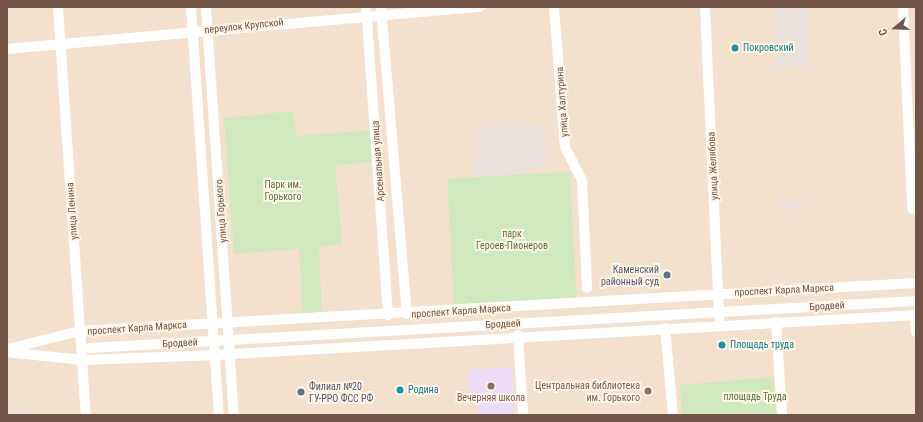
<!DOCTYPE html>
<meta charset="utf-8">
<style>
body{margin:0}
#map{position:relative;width:923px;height:422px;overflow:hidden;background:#fcf0df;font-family:"Roboto Condensed",sans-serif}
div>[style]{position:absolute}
.residential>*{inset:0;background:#f4e1cd;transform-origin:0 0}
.industrial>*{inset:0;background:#eae2db;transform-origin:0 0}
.education>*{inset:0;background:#eddcf8}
.green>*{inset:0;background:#d1e9be;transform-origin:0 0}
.minor>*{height:10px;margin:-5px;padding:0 5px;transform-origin:5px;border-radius:5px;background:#fff}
.dots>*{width:11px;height:11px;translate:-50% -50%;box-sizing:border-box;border:2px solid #fff4e5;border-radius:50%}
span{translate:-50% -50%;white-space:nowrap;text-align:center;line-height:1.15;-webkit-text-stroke:4px #fff4e5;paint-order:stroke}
.street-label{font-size:10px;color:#725547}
.culture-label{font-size:10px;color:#0d838f}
.left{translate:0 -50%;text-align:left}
.park-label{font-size:10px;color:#52783f}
.service-label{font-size:10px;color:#4e5e75}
.right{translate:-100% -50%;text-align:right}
.education-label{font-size:10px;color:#785e54}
.frame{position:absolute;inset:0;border:8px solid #725547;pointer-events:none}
.north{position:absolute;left:875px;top:8px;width:40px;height:40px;-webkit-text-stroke:3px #fff4e5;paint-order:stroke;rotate:251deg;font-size:11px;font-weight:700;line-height:16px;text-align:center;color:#725547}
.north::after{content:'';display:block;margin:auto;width:14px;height:18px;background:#725547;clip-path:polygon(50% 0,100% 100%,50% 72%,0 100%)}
</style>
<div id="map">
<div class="residential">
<i style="left:7px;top:7px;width:909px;height:408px"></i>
</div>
<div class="industrial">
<i style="left:774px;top:7px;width:33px;height:62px"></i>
<i style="clip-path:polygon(544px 125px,547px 168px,529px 169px,529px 174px,473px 178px,470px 160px,479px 156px,478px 126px)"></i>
<i style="left:803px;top:200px;width:8px;height:26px;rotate:83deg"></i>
<i style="left:13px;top:409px;width:17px;height:6px"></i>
</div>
<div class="education">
<i style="clip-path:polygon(512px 367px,515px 415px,479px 415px,478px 403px,470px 403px,468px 370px)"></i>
</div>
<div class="green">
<i style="clip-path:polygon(293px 111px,297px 136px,376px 130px,378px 162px,335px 165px,342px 244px,319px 247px,322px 317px,303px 318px,299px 249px,234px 254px,224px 118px)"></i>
<i style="left:570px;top:172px;width:126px;height:123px;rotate:87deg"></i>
<i style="clip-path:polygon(773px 377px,777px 415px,682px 415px,680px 385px)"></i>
</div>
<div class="minor">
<i style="left:58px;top:7px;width:409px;rotate:86.1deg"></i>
<i style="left:191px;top:7px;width:409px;rotate:86.1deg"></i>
<i style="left:206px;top:7px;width:409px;rotate:86.1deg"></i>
<i style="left:366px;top:7px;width:309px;rotate:85.9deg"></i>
<i style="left:381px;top:7px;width:308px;rotate:85.2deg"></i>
<i style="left:554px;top:7px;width:140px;rotate:85.5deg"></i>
<i style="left:565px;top:147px;width:37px;rotate:63deg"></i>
<i style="left:582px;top:180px;width:108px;rotate:87.3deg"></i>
<i style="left:705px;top:7px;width:312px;rotate:87.4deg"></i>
<i style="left:903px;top:7px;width:202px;rotate:87.4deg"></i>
<i style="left:7px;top:49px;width:475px;rotate:-5.1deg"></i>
<i style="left:915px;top:315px;width:17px;rotate:87deg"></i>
<i style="left:776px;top:322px;width:93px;rotate:86.3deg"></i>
<i style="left:665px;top:328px;width:87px;rotate:84.7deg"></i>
<i style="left:518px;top:335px;width:80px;rotate:86.4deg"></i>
<i style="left:90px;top:348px;width:827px;rotate:-3.26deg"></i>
<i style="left:7px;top:349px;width:75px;rotate:-13.9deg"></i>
<i style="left:80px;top:331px;width:837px;rotate:-3.29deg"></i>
<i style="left:7px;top:352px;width:75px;rotate:6.1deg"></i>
<i style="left:82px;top:360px;width:134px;rotate:-2.1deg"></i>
<i style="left:216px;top:355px;width:701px;rotate:-3.27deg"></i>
</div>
<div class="dots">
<i style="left:735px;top:48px;background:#0f9aa8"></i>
<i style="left:667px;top:275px;background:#5c6f8a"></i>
<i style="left:722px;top:345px;background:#0f9aa8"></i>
<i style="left:491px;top:386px;background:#8d6e63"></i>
<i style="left:400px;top:390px;background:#0f9aa8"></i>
<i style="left:648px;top:391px;background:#8d6e63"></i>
<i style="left:301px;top:392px;background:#5c6f8a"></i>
</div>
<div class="street-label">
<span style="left:244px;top:26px;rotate:-6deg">переулок Крупской</span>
<span style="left:562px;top:102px;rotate:-94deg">улица Халтурина</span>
<span style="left:378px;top:161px;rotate:-94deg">Арсенальная улица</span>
<span style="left:713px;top:166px;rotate:-93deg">улица Желябова</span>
<span style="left:72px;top:211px;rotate:-94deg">улица Ленина</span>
<span style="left:221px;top:211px;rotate:-94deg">улица Горького</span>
<span style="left:784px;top:290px;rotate:-3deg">проспект Карла Маркса</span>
<span style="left:827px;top:306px;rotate:-3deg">Бродвей</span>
<span style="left:461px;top:311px;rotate:-4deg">проспект Карла Маркса</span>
<span style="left:503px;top:324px;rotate:-3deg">Бродвей</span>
<span style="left:137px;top:328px;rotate:-4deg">проспект Карла Маркса</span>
<span style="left:180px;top:343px;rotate:-3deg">Бродвей</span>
</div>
<div class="culture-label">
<span class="left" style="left:743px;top:48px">Покровский</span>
<span class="left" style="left:730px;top:345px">Площадь труда</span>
<span class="left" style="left:408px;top:390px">Родина</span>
</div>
<div class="park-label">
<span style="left:283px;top:190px">Парк им.<br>Горького</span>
<span style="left:512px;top:239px">парк<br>Героев-Пионеров</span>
<span style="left:755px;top:397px">площадь Труда</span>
</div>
<div class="service-label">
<span class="right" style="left:659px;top:275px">Каменский<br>районный суд</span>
<span class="left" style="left:309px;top:392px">Филиал №20<br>ГУ-РРО ФСС РФ</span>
</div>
<div class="education-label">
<span class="right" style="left:640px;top:391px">Центральная библиотека<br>им. Горького</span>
<span style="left:491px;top:398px">Вечерняя школа</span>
</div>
<div class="frame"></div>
<div class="north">С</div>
</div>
